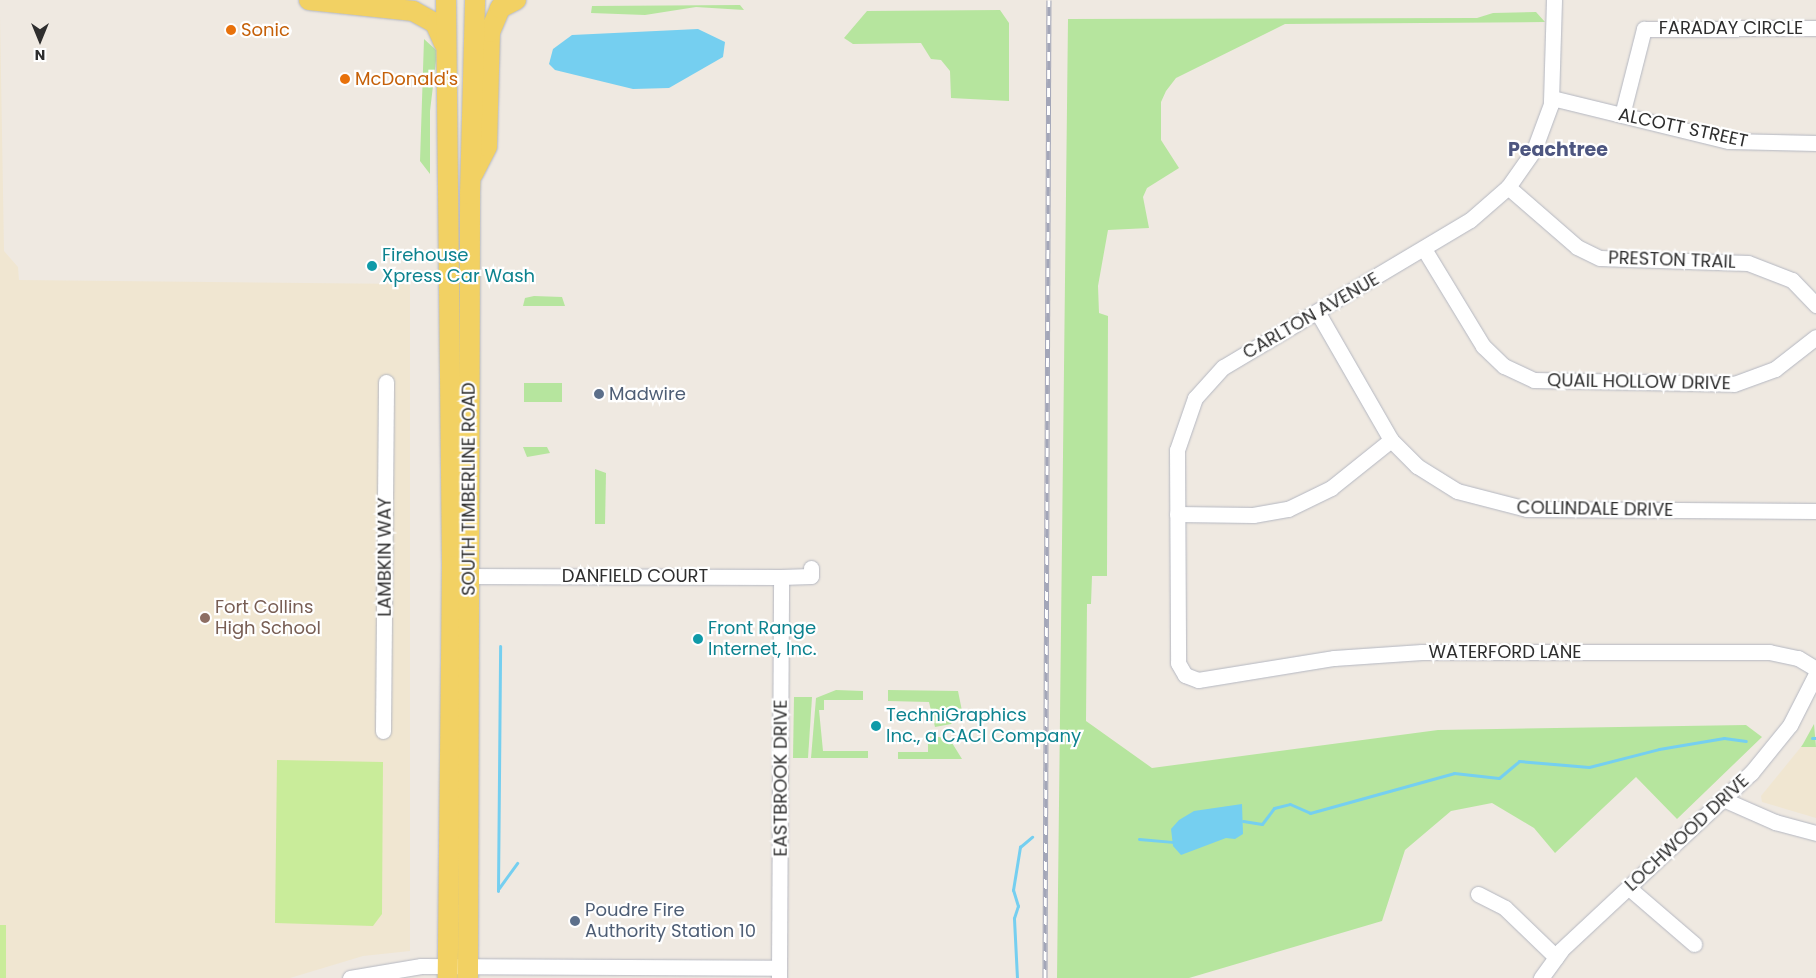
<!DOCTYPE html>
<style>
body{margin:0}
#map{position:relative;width:1816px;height:978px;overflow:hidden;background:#efe9e1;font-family:Poppins,sans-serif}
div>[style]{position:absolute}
.education>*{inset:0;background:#f0e6d1}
.green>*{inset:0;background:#b6e59e;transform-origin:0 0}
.pitch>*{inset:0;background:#c9ec9a;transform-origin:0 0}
.water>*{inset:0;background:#75cff0}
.stream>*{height:3px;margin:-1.5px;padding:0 1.5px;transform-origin:1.5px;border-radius:1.5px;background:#75cff0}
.roads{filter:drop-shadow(0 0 1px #b4b7c1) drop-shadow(0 0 1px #b4b7c1)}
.minor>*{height:15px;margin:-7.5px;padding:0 7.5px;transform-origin:7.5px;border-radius:7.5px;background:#fff}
.major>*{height:20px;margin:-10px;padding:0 10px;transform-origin:10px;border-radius:10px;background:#f2d163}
.rail>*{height:5px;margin-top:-2.5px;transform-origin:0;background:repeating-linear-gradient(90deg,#fff 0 9px,#a3a6b8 0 18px);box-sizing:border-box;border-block:1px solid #a3a6b8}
.dots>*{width:14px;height:14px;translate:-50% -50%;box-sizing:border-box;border:2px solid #fff;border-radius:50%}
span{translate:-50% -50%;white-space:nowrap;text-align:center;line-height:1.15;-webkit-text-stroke:4.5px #fff;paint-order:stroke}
.street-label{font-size:18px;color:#2e2e2e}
.food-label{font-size:18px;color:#c56008}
.left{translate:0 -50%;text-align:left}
.culture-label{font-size:18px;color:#0d838f}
.service-label{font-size:18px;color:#4e5e75}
.education-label{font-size:18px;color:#785e54}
.neighbourhood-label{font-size:19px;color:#4d5680;font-weight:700}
.north{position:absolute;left:15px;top:15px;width:50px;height:50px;-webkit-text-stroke:4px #fff;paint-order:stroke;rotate:180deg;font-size:14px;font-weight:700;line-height:20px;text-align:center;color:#2e2e2e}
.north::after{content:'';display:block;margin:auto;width:18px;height:22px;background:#2e2e2e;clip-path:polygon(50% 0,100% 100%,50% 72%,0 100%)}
</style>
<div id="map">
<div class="education">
<i style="clip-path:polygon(0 15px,4px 251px,18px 267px,19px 280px,410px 284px,410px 951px,363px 956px,290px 978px,0 978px)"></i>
<i style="clip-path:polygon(1801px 747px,1816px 747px,1816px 818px,1762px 802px,1761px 796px)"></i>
</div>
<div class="green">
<i style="clip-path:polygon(740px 5px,744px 10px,696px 7px,645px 15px,591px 13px,592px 6px)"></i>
<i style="clip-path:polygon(1000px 10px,1009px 23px,1009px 101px,951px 98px,950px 71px,941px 60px,931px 59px,921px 43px,853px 44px,844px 38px,867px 11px)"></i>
<i style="clip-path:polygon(1493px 13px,1536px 12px,1545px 22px,1285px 24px,1176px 78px,1166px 91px,1161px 102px,1161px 140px,1179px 168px,1147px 188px,1143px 197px,1149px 228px,1108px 230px,1098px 286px,1099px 313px,1108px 316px,1107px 576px,1092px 576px,1091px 604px,1087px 604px,1086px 721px,1152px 768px,1438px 730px,1746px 725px,1762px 737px,1677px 819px,1636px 777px,1555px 853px,1534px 828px,1492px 803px,1451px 811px,1405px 850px,1382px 921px,1189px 978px,1057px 978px,1068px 19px,1477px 18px)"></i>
<i style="clip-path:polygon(424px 39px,436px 50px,436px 61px,430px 111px,430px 174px,420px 161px)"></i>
<i style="clip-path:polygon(534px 296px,562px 297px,565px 306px,523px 306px,525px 298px)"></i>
<i style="left:524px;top:383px;width:38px;height:19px"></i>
<i style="clip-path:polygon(523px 447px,547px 447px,550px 453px,527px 457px)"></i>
<i style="clip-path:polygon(595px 469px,606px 473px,605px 524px,595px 524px)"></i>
<i style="clip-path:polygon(836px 690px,863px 691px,863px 700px,824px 700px,824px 710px,819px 710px,823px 751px,868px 751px,868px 758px,811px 758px,816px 698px)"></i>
<i style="clip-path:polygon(888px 690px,958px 691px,962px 711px,951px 724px,935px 727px,929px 702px,888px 701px)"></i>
<i style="clip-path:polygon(794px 697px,812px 697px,808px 758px,793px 758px)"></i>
<i style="clip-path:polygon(1814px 724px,1816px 747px,1801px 747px,1803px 744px)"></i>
<i style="clip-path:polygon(928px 736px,949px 738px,962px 759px,898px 759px,898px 752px,928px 752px)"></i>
</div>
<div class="pitch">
<i style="clip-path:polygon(277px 760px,383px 762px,382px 914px,373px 926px,275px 923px)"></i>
<i style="left:0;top:925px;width:6px;height:53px"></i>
</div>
<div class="water">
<i style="clip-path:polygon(698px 29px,725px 42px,723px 57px,669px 88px,633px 89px,555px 70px,549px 64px,553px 49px,572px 35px)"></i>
<i style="clip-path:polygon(1242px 804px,1243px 834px,1235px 839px,1226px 838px,1181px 855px,1173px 846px,1171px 829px,1179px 820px,1194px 811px)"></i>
</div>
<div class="stream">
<i style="left:1812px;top:738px;width:4px"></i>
<i style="left:1243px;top:821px;width:19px;rotate:9deg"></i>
<i style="left:1262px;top:824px;width:20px;rotate:-53deg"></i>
<i style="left:1274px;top:808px;width:16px;rotate:-14deg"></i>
<i style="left:1290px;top:804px;width:22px;rotate:24deg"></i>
<i style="left:1310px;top:813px;width:149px;rotate:-15.5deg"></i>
<i style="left:1454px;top:773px;width:45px;rotate:6.3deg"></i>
<i style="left:1499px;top:778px;width:26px;rotate:-40deg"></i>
<i style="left:1519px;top:761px;width:70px;rotate:4.9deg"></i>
<i style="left:1589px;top:767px;width:72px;rotate:-14.4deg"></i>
<i style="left:1659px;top:749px;width:66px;rotate:-9.6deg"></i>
<i style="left:1724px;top:738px;width:22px;rotate:8deg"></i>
<i style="left:1139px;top:839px;width:33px;rotate:5deg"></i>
<i style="left:499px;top:888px;width:31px;rotate:-54deg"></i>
<i style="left:498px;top:891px;width:245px;rotate:-89.5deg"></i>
<i style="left:1017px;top:978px;width:60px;rotate:-92.9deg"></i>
<i style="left:1014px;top:918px;width:13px;rotate:-72deg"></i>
<i style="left:1018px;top:906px;width:17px;rotate:-107deg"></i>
<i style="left:1013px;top:890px;width:44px;rotate:-80.8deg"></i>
<i style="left:1020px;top:847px;width:16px;rotate:-40deg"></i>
</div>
<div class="roads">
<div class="minor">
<i style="left:1554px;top:0;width:104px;rotate:91.7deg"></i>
<i style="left:1551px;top:104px;width:49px;rotate:110.3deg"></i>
<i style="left:1534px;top:150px;width:45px;rotate:125.1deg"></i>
<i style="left:1508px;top:187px;width:50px;rotate:139deg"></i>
<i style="left:1470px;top:220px;width:287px;rotate:149.2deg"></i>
<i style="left:1223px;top:367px;width:42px;rotate:132.1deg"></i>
<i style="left:1195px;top:398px;width:55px;rotate:109.1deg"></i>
<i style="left:1177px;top:450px;width:213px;rotate:89.7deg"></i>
<i style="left:1178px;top:663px;width:14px;rotate:60deg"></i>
<i style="left:1185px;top:675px;width:14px;rotate:21deg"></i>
<i style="left:1198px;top:680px;width:138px;rotate:-9.2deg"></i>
<i style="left:1334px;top:658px;width:88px;rotate:-3.9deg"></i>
<i style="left:1422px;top:652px;width:347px"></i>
<i style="left:1769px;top:652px;width:30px;rotate:12deg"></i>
<i style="left:1798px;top:658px;width:21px;rotate:31deg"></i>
<i style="left:1552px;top:98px;width:182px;rotate:13.7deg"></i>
<i style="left:1729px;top:141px;width:87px;rotate:1.3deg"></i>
<i style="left:1622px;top:115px;width:89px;rotate:-75.7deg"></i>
<i style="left:1644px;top:29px;width:172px;rotate:-0.3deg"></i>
<i style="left:1508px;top:187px;width:91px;rotate:41deg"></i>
<i style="left:1577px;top:247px;width:25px;rotate:26deg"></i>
<i style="left:1600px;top:258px;width:148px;rotate:1.9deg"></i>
<i style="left:1748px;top:263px;width:47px;rotate:21.1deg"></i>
<i style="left:1792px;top:280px;width:35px;rotate:46deg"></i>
<i style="left:1424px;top:249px;width:114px;rotate:58.7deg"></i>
<i style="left:1483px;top:346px;width:29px;rotate:44deg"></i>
<i style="left:1504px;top:366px;width:33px;rotate:25deg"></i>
<i style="left:1534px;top:380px;width:200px;rotate:1.1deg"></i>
<i style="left:1734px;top:384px;width:44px;rotate:-20.1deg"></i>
<i style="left:1775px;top:369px;width:52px;rotate:-38deg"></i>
<i style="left:1318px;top:313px;width:146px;rotate:60.1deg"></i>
<i style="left:1391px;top:440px;width:37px;rotate:45deg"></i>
<i style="left:1417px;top:466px;width:47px;rotate:32deg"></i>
<i style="left:1457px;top:491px;width:72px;rotate:14.4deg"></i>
<i style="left:1527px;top:509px;width:289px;rotate:0.4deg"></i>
<i style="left:1177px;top:514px;width:76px;rotate:0.8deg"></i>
<i style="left:1253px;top:515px;width:36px;rotate:-10deg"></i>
<i style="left:1288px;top:509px;width:48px;rotate:-26deg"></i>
<i style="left:1331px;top:488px;width:77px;rotate:-38.7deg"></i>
<i style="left:460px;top:576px;width:321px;rotate:0.2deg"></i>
<i style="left:781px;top:577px;width:30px;rotate:-2deg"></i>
<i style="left:811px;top:576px;width:8px;rotate:-90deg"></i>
<i style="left:383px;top:731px;width:349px;rotate:-89.5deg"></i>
<i style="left:1725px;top:800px;width:55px;rotate:23.7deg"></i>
<i style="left:1775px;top:822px;width:42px;rotate:15deg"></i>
<i style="left:1629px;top:888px;width:86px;rotate:40.7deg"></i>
<i style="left:1478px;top:894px;width:30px;rotate:27deg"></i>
<i style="left:1505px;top:908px;width:71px;rotate:43.9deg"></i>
<i style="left:779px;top:977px;width:400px;rotate:-89.7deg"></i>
<i style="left:350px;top:978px;width:72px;rotate:-9.6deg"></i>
<i style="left:421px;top:966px;width:358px;rotate:0.3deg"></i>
<i style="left:1541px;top:978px;width:34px;rotate:-54deg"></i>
<i style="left:1561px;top:950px;width:260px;rotate:-43deg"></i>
<i style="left:1751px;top:773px;width:62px;rotate:-50.9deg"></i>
<i style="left:1790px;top:725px;width:57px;rotate:-63deg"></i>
</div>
<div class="major">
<i style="left:309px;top:0;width:105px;rotate:6deg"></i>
<i style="left:413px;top:11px;width:25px;rotate:29deg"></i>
<i style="left:435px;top:23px;width:22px;rotate:66deg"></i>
<i style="left:446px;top:0;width:566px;rotate:89.39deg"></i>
<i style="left:452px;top:566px;width:412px;rotate:90.6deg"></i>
<i style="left:473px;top:174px;width:31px;rotate:-63deg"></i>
<i style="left:487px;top:146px;width:114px;rotate:-88.5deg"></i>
<i style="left:490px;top:32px;width:26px;rotate:-67deg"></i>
<i style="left:500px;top:8px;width:18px;rotate:-27deg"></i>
<i style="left:468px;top:978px;width:784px;rotate:-89.85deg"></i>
<i style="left:470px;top:194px;width:194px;rotate:-88.5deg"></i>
</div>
</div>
<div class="rail">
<i style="left:1045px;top:978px;width:978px;rotate:-89.77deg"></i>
</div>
<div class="dots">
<i style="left:231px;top:30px;background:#e8710a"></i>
<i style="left:345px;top:79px;background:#e8710a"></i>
<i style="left:372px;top:266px;background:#0f9aa8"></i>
<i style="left:599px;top:394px;background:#5c6f8a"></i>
<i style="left:205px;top:618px;background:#8d6e63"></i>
<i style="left:698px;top:639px;background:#0f9aa8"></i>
<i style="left:876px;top:726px;background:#0f9aa8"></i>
<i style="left:575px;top:921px;background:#5c6f8a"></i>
</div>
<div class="street-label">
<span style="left:1731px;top:28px">FARADAY CIRCLE</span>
<span style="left:1683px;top:128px;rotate:12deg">ALCOTT STREET</span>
<span style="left:1672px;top:260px;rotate:2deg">PRESTON TRAIL</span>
<span style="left:1311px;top:316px;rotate:-30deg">CARLTON AVENUE</span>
<span style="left:1639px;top:382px;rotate:1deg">QUAIL HOLLOW DRIVE</span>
<span style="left:469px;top:489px;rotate:-90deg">SOUTH TIMBERLINE ROAD</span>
<span style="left:1595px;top:509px;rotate:1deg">COLLINDALE DRIVE</span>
<span style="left:385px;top:557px;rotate:-90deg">LAMBKIN WAY</span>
<span style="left:635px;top:576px">DANFIELD COURT</span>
<span style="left:1505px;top:652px">WATERFORD LANE</span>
<span style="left:781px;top:778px;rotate:-90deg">EASTBROOK DRIVE</span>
<span style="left:1687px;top:833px;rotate:-43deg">LOCHWOOD DRIVE</span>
</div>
<div class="food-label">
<span class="left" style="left:241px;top:30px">Sonic</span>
<span class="left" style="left:355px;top:79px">McDonald's</span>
</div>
<div class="culture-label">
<span class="left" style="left:382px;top:266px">Firehouse<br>Xpress Car Wash</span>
<span class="left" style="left:708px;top:639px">Front Range<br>Internet, Inc.</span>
<span class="left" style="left:886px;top:726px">TechniGraphics<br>Inc., a CACI Company</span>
</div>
<div class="service-label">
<span class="left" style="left:609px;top:394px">Madwire</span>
<span class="left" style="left:585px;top:921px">Poudre Fire<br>Authority Station 10</span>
</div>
<div class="education-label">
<span class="left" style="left:215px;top:618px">Fort Collins<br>High School</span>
</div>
<div class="neighbourhood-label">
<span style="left:1558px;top:150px">Peachtree</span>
</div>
<div class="north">N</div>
</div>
